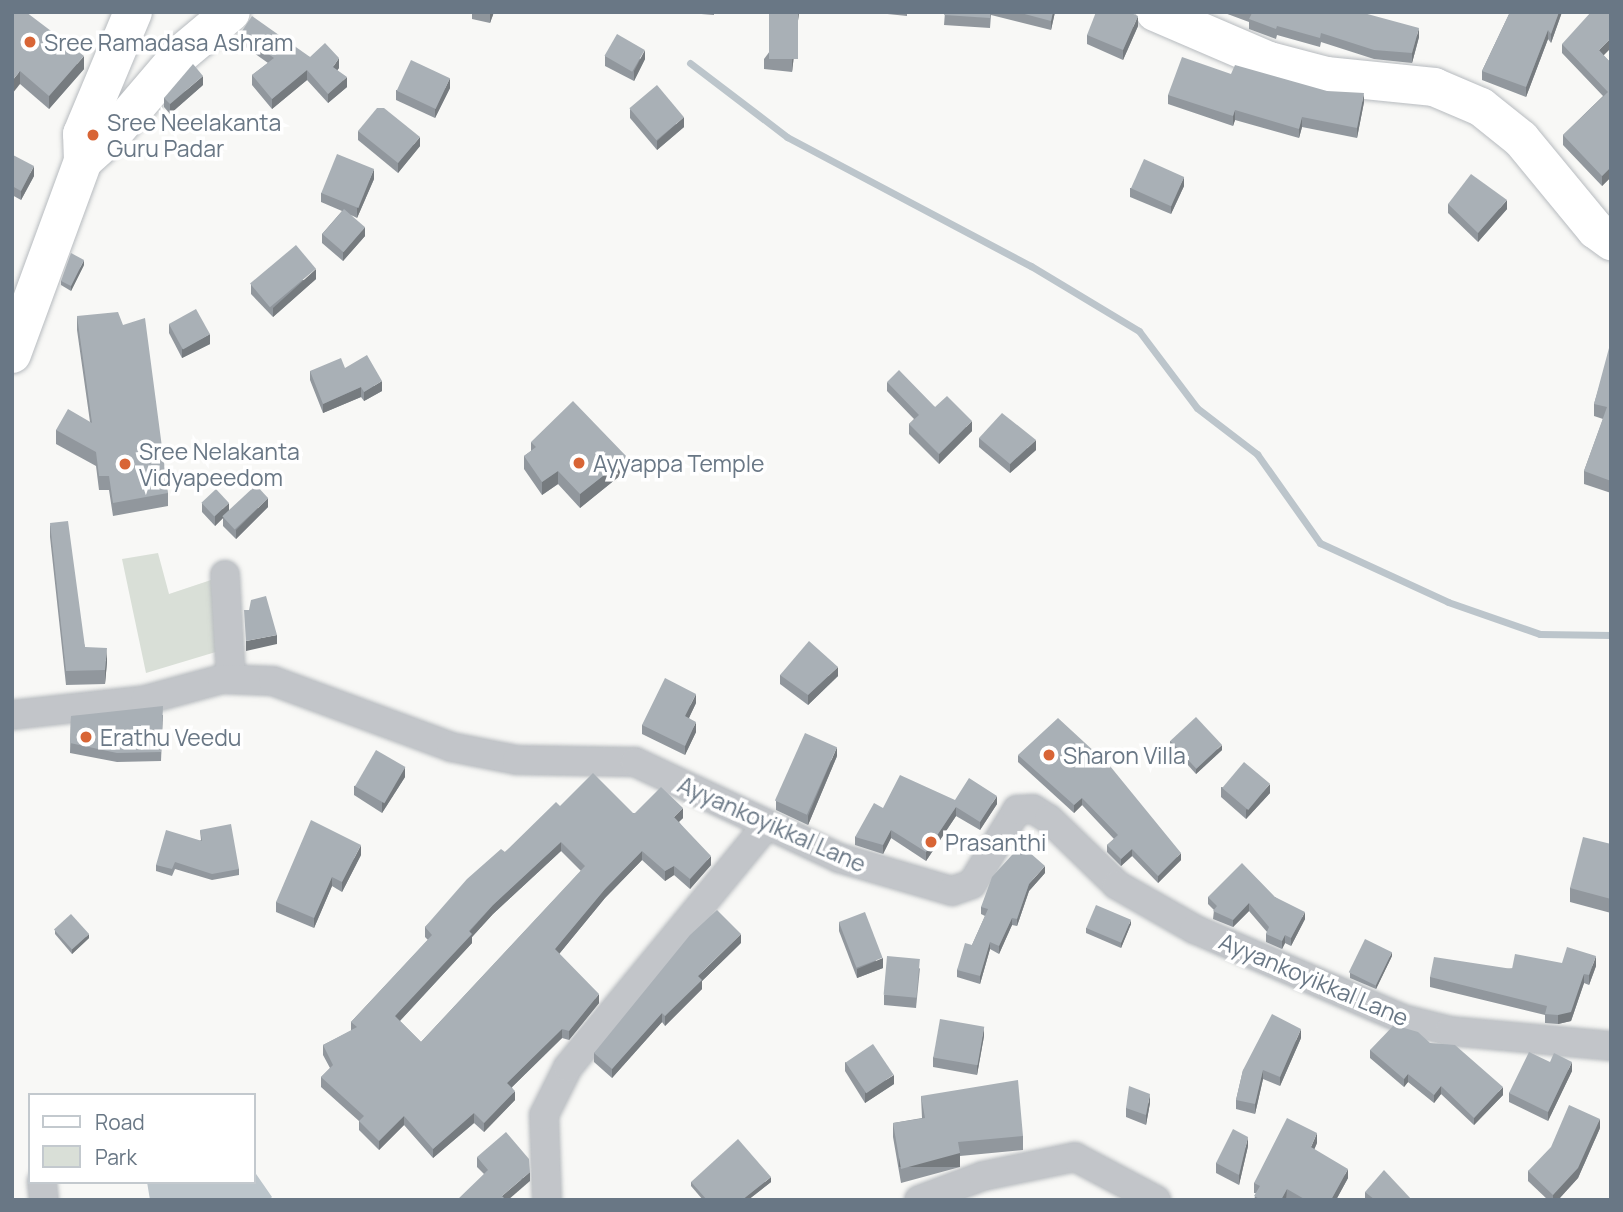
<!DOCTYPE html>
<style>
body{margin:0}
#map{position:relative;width:1623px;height:1212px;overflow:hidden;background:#f8f8f6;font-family:Manrope,sans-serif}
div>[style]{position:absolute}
.green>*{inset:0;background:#d9dfd7}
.water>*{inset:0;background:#bcc5cb}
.stream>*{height:7px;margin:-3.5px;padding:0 3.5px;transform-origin:3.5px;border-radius:3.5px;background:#bcc5cb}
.roads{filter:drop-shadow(0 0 2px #b7bbbf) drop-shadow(0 0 2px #b7bbbf)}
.street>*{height:28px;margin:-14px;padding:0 14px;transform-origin:14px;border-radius:14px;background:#c2c5c9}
.secondary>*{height:38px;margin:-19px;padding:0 19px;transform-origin:19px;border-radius:19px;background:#fff}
.wall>*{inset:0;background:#91979d}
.shaded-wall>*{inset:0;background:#767b7f;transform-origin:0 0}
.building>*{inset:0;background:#a9b0b6;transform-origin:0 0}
.dots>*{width:19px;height:19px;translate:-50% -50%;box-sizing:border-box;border:4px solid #fff;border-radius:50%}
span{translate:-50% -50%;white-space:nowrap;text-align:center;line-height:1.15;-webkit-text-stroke:7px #fff;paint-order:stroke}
.poi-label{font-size:23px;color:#697785}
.left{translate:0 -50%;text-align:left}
.street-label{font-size:23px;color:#697785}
.frame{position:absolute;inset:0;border:14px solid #697785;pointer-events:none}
.legend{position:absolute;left:28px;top:1093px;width:228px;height:91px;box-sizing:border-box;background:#fff;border:2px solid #c3c9ce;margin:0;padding:9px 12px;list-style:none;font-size:21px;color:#697785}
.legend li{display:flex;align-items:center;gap:14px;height:35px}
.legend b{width:35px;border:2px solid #c3c9ce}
</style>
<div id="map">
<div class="green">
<i style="clip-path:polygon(158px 553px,169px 594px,211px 580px,219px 651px,146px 673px,122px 559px)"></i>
</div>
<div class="water">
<i style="clip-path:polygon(254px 1171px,272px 1197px,269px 1200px,150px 1200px,147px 1182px,254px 1182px)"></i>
</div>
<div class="stream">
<i style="left:690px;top:63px;width:122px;rotate:37.3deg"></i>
<i style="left:787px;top:137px;width:276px;rotate:27.9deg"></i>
<i style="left:1031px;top:266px;width:126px;rotate:31deg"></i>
<i style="left:1139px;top:331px;width:96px;rotate:53deg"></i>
<i style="left:1197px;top:408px;width:76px;rotate:37.5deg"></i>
<i style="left:1257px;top:454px;width:109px;rotate:54.7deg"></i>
<i style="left:1320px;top:543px;width:141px;rotate:24.7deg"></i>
<i style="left:1448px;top:602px;width:97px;rotate:19.2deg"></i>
<i style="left:1540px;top:634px;width:71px;rotate:0.8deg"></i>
</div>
<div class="roads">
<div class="street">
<i style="left:225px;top:575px;width:103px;rotate:86.7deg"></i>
<i style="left:12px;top:715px;width:134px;rotate:-6.4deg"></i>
<i style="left:145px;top:700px;width:80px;rotate:-15.3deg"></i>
<i style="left:222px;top:679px;width:51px;rotate:2.2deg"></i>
<i style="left:273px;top:681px;width:190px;rotate:20.3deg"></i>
<i style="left:451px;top:747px;width:67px;rotate:11.1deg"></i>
<i style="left:517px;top:760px;width:118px;rotate:1deg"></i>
<i style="left:635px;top:762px;width:225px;rotate:25.2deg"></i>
<i style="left:839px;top:858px;width:118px;rotate:16.3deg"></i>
<i style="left:952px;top:891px;width:21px;rotate:-19deg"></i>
<i style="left:972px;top:884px;width:87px;rotate:-58.7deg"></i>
<i style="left:1017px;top:810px;width:16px;rotate:-4deg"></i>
<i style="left:1033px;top:809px;width:19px;rotate:32deg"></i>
<i style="left:1049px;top:819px;width:95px;rotate:44.1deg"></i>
<i style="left:1117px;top:885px;width:89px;rotate:29.7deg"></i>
<i style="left:1194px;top:929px;width:228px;rotate:23.3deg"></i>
<i style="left:1403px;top:1019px;width:49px;rotate:14.3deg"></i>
<i style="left:1450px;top:1031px;width:162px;rotate:5.3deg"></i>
<i style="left:42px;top:1182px;width:18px;rotate:84deg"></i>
<i style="left:547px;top:1200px;width:85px;rotate:-92deg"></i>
<i style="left:544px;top:1115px;width:54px;rotate:-63.4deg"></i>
<i style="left:568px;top:1067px;width:313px;rotate:-50.6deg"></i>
<i style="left:919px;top:1200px;width:68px;rotate:-20.6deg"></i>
<i style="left:983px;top:1176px;width:94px;rotate:-11.7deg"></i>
<i style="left:1075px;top:1157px;width:92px;rotate:28deg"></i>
</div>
<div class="secondary">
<i style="left:1155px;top:12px;width:124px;rotate:23.3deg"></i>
<i style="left:1269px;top:61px;width:59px;rotate:14.7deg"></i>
<i style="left:1326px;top:76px;width:109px;rotate:5.8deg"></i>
<i style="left:1434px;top:87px;width:51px;rotate:23.1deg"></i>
<i style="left:1481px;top:107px;width:51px;rotate:38.7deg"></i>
<i style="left:1521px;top:139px;width:118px;rotate:50.5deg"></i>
<i style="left:1596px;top:230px;width:19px;rotate:36deg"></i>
<i style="left:83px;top:161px;width:27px;rotate:-92deg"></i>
<i style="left:82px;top:134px;width:132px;rotate:-67.3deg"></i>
<i style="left:12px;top:354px;width:206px;rotate:-69.8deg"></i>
<i style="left:83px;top:161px;width:36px;rotate:-42deg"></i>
<i style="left:110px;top:137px;width:109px;rotate:-49.5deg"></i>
<i style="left:181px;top:54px;width:65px;rotate:-40deg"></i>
</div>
</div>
<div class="wall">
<i style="clip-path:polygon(12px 12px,84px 69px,49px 109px,20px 84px)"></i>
<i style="clip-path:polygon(472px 12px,494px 12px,490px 23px,472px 19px)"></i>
<i style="clip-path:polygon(676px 12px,714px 12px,714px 15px)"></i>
<i style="clip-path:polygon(799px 12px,792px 72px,764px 69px,764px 59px)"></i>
<i style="clip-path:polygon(868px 12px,907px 12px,907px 16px)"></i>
<i style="clip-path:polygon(945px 12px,1055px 12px,1051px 30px,991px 15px,990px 28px,944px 25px)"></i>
<i style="clip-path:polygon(1222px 12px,1360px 12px,1419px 37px,1412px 63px,1374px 59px,1321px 42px,1320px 47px,1277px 35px,1276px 39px,1249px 29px,1249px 22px)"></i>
<i style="clip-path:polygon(1510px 12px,1562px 12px,1551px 43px,1548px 39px,1526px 97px,1482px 80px,1482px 71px)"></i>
<i style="clip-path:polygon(1138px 26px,1123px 60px,1087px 44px,1087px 35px)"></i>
<i style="clip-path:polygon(240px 34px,310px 57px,339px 68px,337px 70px,347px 87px,328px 103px,307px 80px,272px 109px,252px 85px,252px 75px,268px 63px,240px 43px)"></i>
<i style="clip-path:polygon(1562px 44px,1603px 55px,1611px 63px,1611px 177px,1602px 186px,1563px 145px,1563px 135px,1603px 96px,1562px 53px)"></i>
<i style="clip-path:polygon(605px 56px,645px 59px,634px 81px,605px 66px)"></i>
<i style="clip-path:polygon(1231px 74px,1364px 102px,1357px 138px,1302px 127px,1299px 138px,1235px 120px,1233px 126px,1168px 104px,1168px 95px)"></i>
<i style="clip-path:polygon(203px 85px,170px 114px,164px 107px,164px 98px)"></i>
<i style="clip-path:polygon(450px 88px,435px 118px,396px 100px,396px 90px)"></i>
<i style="clip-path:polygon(630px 109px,684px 127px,657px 150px,630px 118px)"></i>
<i style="clip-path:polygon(358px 131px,420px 146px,398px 173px,358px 140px)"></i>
<i style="clip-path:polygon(12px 157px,34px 176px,21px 200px,12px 195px)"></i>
<i style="clip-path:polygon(374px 179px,357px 218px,351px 215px,365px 236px,343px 261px,322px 243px,322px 234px,342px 211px,321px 202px,321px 193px)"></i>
<i style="clip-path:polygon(1184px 186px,1171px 214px,1130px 197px,1130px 188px)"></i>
<i style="clip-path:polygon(1448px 204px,1507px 209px,1478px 242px,1448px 213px)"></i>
<i style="clip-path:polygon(84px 265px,71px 291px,61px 285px,61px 281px)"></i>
<i style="clip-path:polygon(316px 279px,273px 317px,251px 294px,251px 284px)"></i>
<i style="clip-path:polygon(77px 316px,168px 493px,168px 506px,113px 516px,109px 490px,99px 490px,96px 466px,56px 444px,56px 430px,90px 422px,77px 330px)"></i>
<i style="clip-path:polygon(169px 324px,210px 344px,182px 358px,169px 333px)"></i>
<i style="clip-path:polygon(1611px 348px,1611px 493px,1584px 484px,1584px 471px,1603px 419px,1594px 416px,1594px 404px)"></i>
<i style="clip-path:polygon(345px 368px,382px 391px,364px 401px,361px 397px,323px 413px,310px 380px,310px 371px)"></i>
<i style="clip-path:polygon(887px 382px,935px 407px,972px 431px,939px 464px,909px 434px,909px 424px,914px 419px,887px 391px)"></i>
<i style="clip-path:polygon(979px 438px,1036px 450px,1010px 473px,979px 447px)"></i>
<i style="clip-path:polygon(531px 442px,627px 470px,580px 508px,558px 484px,542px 495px,524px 469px,524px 456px,531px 451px)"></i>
<i style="clip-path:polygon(202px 503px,229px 511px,268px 507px,236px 539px,223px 526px,223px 518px,215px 526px,202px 512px)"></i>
<i style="clip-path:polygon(50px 523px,85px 647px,107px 662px,105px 684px,66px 685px,50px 537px)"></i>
<i style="clip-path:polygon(780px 675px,838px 676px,808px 705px,780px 684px)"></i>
<i style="clip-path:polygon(696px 703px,689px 718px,696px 732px,685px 755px,642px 734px,642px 725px)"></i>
<i style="clip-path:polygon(163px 715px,161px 761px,117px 762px,70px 753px,71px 716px)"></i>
<i style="clip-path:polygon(1170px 741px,1222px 750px,1196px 774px,1170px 745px)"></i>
<i style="clip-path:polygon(1018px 755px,1181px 860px,1158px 883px,1132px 856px,1121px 866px,1107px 852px,1107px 845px,1114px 839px,1082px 805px,1074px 813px,1018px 762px)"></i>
<i style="clip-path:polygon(837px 756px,808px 825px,776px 810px,776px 801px)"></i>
<i style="clip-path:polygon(405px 777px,382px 813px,354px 795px,354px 786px)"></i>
<i style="clip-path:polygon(1221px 787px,1270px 793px,1246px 819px,1221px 797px)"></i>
<i style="clip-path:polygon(955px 800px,997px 804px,980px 830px,956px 816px,926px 861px,891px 838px,883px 854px,855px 845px,855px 837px,883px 808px)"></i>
<i style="clip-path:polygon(evenodd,560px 806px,683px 818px,679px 822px,711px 865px,690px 889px,674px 875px,665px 881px,642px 860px,605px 898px,559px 954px,599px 1003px,569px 1040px,562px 1038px,512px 1087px,515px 1100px,484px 1132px,474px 1123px,433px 1158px,404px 1125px,379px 1150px,359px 1130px,359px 1121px,321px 1087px,321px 1077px,330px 1068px,323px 1055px,323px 1045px,351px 1031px,351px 1022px,428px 940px,425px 937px,425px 927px,505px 852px,560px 806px,561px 851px,581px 871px,421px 1042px,400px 1021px,472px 943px,472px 937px,493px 914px,561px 851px)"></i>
<i style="clip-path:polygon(200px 830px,239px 869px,239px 875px,212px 880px,175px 869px,172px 876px,156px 871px,156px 865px,201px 840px)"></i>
<i style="clip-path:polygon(1611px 844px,1611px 913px,1570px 902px,1570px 888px)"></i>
<i style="clip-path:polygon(361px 855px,342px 892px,332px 886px,314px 928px,276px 912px,276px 902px)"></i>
<i style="clip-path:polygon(1045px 873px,1029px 891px,1017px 926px,1012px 925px,999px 954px,990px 949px,980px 984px,957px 977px,957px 970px,972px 945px,985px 916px,981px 914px,981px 907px)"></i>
<i style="clip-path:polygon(1208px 897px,1275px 897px,1305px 919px,1291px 946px,1285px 943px,1282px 949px,1266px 942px,1266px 934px,1267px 932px,1249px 911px,1233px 927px,1213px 919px,1214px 910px,1208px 904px)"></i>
<i style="clip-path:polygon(839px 922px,883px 968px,857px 978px,839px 931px)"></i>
<i style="clip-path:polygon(1131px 924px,1121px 948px,1086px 933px,1086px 928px)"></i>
<i style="clip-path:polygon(55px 930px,89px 938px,72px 954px,55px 934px)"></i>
<i style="clip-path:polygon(741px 943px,702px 981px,702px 989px,665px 1026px,662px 1022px,612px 1078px,594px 1062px,594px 1053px)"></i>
<i style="clip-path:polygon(1392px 956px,1376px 989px,1350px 978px,1350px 973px)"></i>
<i style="clip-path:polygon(1562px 963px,1596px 966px,1589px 985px,1584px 983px,1571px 1021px,1558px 1024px,1545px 1023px,1545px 1015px,1430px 987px,1430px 977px)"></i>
<i style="clip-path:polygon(920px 968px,916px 1008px,884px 1005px,884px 995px)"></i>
<i style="clip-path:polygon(984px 1036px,977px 1075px,933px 1067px,933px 1057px)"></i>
<i style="clip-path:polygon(1301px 1038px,1280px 1086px,1263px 1079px,1255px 1114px,1236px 1109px,1236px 1100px,1243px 1070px)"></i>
<i style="clip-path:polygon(1430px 1043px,1503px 1095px,1474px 1125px,1441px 1094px,1434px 1103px,1408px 1082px,1404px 1087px,1370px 1058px,1370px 1050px)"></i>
<i style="clip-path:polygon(845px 1062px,894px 1084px,865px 1103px,845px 1071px)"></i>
<i style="clip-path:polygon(1550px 1062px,1572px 1071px,1548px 1121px,1509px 1102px,1509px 1093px)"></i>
<i style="clip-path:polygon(921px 1096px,1023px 1136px,1023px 1150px,960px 1156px,960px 1167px,901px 1183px,893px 1137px,893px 1123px,922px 1118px)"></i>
<i style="clip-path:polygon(1150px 1103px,1146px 1125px,1126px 1117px,1126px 1108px)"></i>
<i style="clip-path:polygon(1600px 1128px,1578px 1178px,1558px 1200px,1548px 1200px,1528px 1181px,1528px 1171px)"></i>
<i style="clip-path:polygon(1317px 1143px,1314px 1149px,1348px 1178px,1336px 1200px,1289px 1200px,1287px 1198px,1286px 1200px,1254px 1200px,1256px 1193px,1254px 1193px,1254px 1183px)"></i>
<i style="clip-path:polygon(1248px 1146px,1239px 1185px,1216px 1173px,1216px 1163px)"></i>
<i style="clip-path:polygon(477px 1157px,530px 1181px,484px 1174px,477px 1167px)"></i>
<i style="clip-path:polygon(691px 1182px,771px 1182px,748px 1200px,703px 1200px,691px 1186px)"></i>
<i style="clip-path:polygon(1365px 1192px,1412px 1200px,1365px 1200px)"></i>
</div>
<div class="shaded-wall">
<i style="clip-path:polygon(490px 12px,494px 12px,490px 23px)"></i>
<i style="clip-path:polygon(798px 12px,799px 12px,792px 72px,792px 62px)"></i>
<i style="clip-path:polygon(1053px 12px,1055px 12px,1051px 30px,1051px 21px)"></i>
<i style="clip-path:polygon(1559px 12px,1562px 12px,1551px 43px,1551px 34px)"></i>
<i style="clip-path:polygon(1138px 16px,1138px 26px,1123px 60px,1123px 50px)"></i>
<i style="clip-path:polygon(1419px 28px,1419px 37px,1412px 63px,1412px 53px)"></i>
<i style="clip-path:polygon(1548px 30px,1548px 39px,1526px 97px,1526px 87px)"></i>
<i style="clip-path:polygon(1611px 38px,1611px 48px,1599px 60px,1599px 50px)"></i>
<i style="clip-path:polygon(645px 50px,645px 59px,634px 81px,634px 71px)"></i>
<i style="clip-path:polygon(84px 56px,84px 69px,49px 109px,49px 96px)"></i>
<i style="clip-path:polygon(339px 58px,339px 68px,333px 76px,333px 67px)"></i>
<i style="clip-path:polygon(307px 70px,307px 80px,272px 109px,272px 99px)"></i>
<i style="clip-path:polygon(20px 71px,20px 84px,12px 94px,12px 81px)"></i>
<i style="clip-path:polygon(203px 76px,203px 85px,170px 114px,170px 104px)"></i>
<i style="clip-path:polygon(347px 77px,347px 87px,328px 103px,328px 94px)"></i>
<i style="clip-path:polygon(450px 78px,450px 88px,435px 118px,435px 109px)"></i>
<i style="clip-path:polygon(1364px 93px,1364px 102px,1357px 138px,1357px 128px)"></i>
<i style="clip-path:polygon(1235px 110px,1235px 120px,1233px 126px,1233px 116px)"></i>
<i style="clip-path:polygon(684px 117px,684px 127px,657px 150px,657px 141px)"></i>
<i style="clip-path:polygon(1302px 117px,1302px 127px,1299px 138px,1299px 129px)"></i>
<i style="clip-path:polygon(420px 137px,420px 146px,398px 173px,398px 163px)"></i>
<i style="clip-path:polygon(34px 166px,34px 176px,21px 200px,21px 191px)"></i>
<i style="clip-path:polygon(1611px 167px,1611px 177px,1602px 186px,1602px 176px)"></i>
<i style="clip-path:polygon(374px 169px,374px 179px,357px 218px,357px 208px)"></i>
<i style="clip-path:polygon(1184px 177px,1184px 186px,1171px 214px,1171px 204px)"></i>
<i style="clip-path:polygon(1507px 200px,1507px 209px,1478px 242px,1478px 233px)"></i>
<i style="clip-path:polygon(365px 227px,365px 236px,343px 261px,343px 252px)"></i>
<i style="clip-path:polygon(84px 260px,84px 265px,71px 291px,71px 286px)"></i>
<i style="clip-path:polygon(316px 269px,316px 279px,273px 317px,273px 308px)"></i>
<i style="clip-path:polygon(210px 334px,210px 344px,182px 358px,182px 349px)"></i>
<i style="clip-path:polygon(382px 381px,382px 391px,364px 401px,364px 392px)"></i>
<i style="clip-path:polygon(361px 387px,361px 397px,323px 413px,323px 404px)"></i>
<i style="clip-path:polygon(972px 421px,972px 431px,939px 464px,939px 454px)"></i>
<i style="clip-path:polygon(1036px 440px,1036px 450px,1010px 473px,1010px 464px)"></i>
<i style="clip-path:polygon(627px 457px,627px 470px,580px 508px,580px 494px)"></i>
<i style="clip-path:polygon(558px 471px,558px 484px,542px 495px,542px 482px)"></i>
<i style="clip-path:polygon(268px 498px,268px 507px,236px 539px,236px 530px)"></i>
<i style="clip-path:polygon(229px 503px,229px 512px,215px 526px,215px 516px)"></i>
<i style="clip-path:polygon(277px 635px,277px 644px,246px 651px,246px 641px)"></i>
<i style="clip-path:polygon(107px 648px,107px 662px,105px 684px,105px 670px)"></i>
<i style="clip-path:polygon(838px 667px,838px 676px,808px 705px,808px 695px)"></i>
<i style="clip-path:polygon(696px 694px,696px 703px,685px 726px,685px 716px)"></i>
<i style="clip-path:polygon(696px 722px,696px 732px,685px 755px,685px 746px)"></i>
<i style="clip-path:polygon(1222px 745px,1222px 750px,1196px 774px,1196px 769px)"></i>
<i style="clip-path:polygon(837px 747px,837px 756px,808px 825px,808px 816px)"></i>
<i style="clip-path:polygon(405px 767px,405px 777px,382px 813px,382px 803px)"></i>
<i style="clip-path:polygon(1270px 784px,1270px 793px,1246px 819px,1246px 810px)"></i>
<i style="clip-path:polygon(997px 796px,997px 804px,980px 830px,980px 822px)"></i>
<i style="clip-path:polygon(1082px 798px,1082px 805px,1074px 813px,1074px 805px)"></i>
<i style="clip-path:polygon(956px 807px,956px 816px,926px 861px,926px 852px)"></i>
<i style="clip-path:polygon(683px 808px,683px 818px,674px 826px,674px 817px)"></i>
<i style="clip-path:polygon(891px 830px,891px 838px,883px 854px,883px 845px)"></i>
<i style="clip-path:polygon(561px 842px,561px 851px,493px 914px,472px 937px,472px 943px,395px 1026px,395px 1016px,493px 905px)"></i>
<i style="clip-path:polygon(361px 845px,361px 855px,342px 892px,342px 882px)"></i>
<i style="clip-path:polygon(1132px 849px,1132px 856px,1121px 866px,1121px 859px)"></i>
<i style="clip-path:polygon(642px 851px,642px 860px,605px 898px,555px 959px,555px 949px,605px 889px)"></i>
<i style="clip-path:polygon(1181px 853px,1181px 860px,1158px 883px,1158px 876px)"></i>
<i style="clip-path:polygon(711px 856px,711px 865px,690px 889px,690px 879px)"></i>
<i style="clip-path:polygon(674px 866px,674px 875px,665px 881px,665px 871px)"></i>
<i style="clip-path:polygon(1045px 866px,1045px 873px,1029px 891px,1017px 926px,1017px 919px,1029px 884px)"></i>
<i style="clip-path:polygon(332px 877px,332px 886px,314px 928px,314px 918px)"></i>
<i style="clip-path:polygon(1249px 903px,1249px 911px,1233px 927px,1233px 920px)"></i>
<i style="clip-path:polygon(1305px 912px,1305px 919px,1291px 946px,1291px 938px)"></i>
<i style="clip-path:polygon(1012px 918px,1012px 925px,999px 954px,999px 946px)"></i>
<i style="clip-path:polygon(1131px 920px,1131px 924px,1121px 948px,1121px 943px)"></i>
<i style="clip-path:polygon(89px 934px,89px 938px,72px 954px,72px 949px)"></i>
<i style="clip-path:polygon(741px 934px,741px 943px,702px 981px,702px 989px,665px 1026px,665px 1016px,698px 976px)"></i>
<i style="clip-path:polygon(1285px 935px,1285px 943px,1282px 949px,1282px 941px)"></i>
<i style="clip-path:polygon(990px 942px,990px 949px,980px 984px,980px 976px)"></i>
<i style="clip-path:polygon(1392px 952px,1392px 956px,1376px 989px,1376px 985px)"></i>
<i style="clip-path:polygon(1596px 956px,1596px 966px,1589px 985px,1589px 975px)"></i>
<i style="clip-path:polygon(883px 958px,883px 968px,857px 978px,857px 969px)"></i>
<i style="clip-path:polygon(1584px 974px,1584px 983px,1571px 1021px,1558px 1024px,1558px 1015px)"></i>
<i style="clip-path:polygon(599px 994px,599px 1003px,569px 1040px,569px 1031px)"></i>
<i style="clip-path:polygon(662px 1013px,662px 1022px,612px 1078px,612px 1069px)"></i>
<i style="clip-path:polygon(984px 1027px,984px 1036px,977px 1075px,977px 1065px)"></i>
<i style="clip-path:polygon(562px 1029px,562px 1038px,507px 1092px,507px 1083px)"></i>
<i style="clip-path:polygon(1301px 1029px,1301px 1038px,1280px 1086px,1280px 1077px)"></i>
<i style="clip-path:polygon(1572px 1062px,1572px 1071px,1548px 1121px,1548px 1112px)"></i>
<i style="clip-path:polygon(1263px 1070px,1263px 1079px,1255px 1114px,1255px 1104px)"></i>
<i style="clip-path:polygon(1408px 1074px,1408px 1082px,1404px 1087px,1404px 1079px)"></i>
<i style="clip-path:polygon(894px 1075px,894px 1084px,865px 1103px,865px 1093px)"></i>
<i style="clip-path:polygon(1441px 1086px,1441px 1094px,1434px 1103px,1434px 1095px)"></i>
<i style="clip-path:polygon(1503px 1087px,1503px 1095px,1474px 1125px,1474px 1118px)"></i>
<i style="clip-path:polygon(515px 1091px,515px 1100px,484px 1132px,484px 1123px)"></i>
<i style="clip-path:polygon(1150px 1094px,1150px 1103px,1146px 1125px,1146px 1115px)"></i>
<i style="clip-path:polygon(474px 1113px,474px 1123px,433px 1158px,433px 1149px)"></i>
<i style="clip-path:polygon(404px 1116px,404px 1125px,379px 1150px,379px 1141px)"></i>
<i style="clip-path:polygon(1600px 1119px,1600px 1128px,1578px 1178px,1558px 1200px,1553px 1200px,1553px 1195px)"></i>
<i style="clip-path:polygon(1317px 1133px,1317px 1143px,1311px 1157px,1311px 1147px)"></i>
<i style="clip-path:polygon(1248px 1137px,1248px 1146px,1239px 1185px,1239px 1175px)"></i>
<i style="left:960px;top:1153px;width:14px;height:61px;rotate:90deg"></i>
<i style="clip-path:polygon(1348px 1169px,1348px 1178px,1336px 1200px,1331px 1200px)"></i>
<i style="clip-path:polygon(530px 1172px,530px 1181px,508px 1200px,502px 1200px,502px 1196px)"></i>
<i style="clip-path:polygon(771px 1177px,771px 1182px,748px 1200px,742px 1200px)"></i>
<i style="clip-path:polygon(1287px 1189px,1286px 1200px,1281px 1200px)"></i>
</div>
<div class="building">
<i style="clip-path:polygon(12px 12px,26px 12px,84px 56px,49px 96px,20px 71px,12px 81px)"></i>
<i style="left:769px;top:12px;width:29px;height:47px"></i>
<i style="clip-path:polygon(945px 12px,990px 12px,990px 18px,944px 15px)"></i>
<i style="clip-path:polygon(1017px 12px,1053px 12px,1051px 21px)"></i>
<i style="clip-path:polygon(1096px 12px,1129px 12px,1138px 16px,1123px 50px,1087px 35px)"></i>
<i style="clip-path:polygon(1249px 12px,1360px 12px,1419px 28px,1412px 53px,1374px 50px,1321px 33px,1320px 38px,1277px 26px,1276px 29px,1249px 19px,1252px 13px)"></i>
<i style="clip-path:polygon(1510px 12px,1559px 12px,1551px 34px,1548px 30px,1526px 87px,1482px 71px)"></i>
<i style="clip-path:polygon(1591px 12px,1611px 12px,1611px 38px,1599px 50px,1611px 63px,1611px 167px,1602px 176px,1563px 135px,1608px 92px,1562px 44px)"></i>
<i style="clip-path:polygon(252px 16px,310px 57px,325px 43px,339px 58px,333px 67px,347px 77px,328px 94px,307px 70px,272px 99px,252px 75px,274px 58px,240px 34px)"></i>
<i style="left:617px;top:34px;width:32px;height:25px;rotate:30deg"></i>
<i style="clip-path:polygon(1182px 57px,1231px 74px,1235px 65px,1327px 91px,1364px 93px,1357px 128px,1302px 117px,1299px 129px,1235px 110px,1233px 116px,1168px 95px)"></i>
<i style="left:411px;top:60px;width:43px;height:34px;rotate:25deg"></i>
<i style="clip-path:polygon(193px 64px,203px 76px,170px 104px,164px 98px)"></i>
<i style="left:657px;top:85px;width:42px;height:36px;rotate:50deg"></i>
<i style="clip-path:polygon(377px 108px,384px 108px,420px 137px,398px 163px,358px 131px)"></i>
<i style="left:337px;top:154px;width:40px;height:42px;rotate:22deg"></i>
<i style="clip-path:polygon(13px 155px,34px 166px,21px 191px,12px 186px)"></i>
<i style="left:1144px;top:159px;width:44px;height:32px;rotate:24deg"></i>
<i style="clip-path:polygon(1471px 174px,1507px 200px,1478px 233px,1448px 204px)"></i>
<i style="left:344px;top:209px;width:28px;height:33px;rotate:41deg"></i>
<i style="left:296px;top:245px;width:31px;height:60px;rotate:50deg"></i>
<i style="clip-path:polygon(71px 253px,84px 260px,71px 286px,61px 281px)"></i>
<i style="left:196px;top:309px;width:29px;height:31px;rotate:61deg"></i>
<i style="clip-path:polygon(118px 312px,123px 325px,145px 318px,168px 493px,113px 503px,109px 476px,99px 476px,96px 452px,56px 430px,68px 409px,92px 423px,77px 316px)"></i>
<i style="clip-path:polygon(1609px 348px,1611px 348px,1611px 481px,1584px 471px,1607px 407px,1594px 404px)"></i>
<i style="clip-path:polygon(367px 355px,382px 381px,364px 392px,361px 387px,323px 404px,310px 371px,341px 358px,345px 368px)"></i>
<i style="clip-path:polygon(899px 370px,935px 407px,947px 396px,972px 421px,939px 454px,909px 424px,919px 415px,887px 382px)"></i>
<i style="clip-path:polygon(573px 401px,627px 457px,580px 494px,558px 471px,542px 482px,524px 456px,536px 447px,531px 442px)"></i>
<i style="clip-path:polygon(1002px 413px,1036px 440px,1010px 464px,979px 438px)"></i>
<i style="left:256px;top:485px;width:18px;height:46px;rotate:47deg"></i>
<i style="left:216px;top:489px;width:19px;height:20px;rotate:47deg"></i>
<i style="clip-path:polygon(68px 521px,85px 647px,107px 648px,105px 670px,66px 671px,50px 523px)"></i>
<i style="clip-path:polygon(266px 596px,277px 635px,246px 641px,244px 610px,249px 610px,251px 600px)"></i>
<i style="clip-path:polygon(809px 641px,838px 667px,808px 695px,780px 675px)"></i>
<i style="clip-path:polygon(665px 678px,696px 694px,685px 716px,696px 722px,685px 746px,642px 725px)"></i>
<i style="clip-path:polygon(163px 706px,161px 752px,117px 753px,70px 743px,71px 716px)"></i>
<i style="left:1196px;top:717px;width:38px;height:35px;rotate:47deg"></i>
<i style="clip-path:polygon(1058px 718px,1110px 766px,1181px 853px,1158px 876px,1132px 849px,1121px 859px,1107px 845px,1118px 835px,1082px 798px,1074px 805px,1018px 755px)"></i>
<i style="left:805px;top:733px;width:35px;height:74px;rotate:24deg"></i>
<i style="left:376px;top:750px;width:34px;height:42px;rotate:30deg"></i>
<i style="left:1244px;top:762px;width:34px;height:34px;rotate:40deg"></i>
<i style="clip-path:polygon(evenodd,593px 773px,634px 814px,661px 787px,683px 808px,674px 817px,711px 856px,690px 879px,674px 866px,665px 871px,642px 851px,605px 889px,555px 949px,599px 994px,569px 1031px,562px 1029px,507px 1083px,515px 1091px,484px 1123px,474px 1113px,433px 1149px,404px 1116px,379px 1141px,359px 1121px,364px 1116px,321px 1077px,333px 1065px,323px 1045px,357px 1027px,351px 1022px,432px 935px,425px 927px,467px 879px,501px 849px,505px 852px,556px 802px,560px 806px,593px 773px,561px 842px,585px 866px,421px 1042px,395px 1016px,472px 934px,469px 931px,493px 905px,561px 842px)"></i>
<i style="clip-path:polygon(900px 775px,955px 800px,969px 778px,997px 796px,980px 822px,956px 807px,926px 852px,891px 830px,883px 845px,855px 837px,874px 803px,883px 808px)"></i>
<i style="clip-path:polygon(311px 820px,361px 845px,342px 882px,332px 877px,314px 918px,276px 902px)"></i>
<i style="clip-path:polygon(231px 824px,239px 869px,212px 874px,175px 862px,172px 869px,156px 865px,166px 830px,202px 841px,200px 830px)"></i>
<i style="clip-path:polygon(1583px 837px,1611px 844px,1611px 899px,1570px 888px)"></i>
<i style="clip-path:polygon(1021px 845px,1045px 866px,1029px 884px,1017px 919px,1012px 918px,999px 946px,990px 942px,980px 976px,957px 970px,965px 943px,972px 945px,988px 909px,981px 907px,992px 877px)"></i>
<i style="clip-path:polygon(1242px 863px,1275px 897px,1305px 912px,1291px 938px,1285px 935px,1282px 941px,1266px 934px,1269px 927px,1249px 903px,1233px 920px,1213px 911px,1217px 906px,1208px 897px)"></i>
<i style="left:1096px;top:905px;width:38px;height:25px;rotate:23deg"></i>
<i style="clip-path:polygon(717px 910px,741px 934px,698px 976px,702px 980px,665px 1016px,662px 1013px,612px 1069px,594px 1053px,690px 935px)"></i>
<i style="left:865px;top:912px;width:49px;height:28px;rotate:69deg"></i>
<i style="left:71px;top:914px;width:27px;height:23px;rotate:48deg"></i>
<i style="left:1365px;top:939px;width:30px;height:37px;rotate:26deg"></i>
<i style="clip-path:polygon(1567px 947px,1596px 956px,1589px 975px,1584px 974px,1571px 1012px,1558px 1015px,1545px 1014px,1547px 1006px,1430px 977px,1434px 957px,1512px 969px,1515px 954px,1562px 963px)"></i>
<i style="left:887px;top:956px;width:33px;height:39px;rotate:5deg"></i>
<i style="clip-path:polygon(1272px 1014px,1301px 1029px,1280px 1077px,1263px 1070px,1255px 1104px,1236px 1100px,1243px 1070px)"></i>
<i style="left:940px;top:1019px;width:45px;height:39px;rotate:10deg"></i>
<i style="clip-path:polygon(1394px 1025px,1418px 1032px,1430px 1043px,1455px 1045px,1503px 1087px,1474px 1118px,1441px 1086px,1434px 1095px,1408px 1074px,1404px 1079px,1370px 1050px)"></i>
<i style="left:873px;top:1044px;width:37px;height:33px;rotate:56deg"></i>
<i style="clip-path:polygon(1529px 1052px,1550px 1062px,1554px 1053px,1572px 1062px,1548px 1112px,1509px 1093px)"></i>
<i style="clip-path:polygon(1018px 1080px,1023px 1136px,958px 1142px,960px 1153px,901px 1169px,893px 1123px,925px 1118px,921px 1096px)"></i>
<i style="clip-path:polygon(1129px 1086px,1150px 1094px,1146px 1115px,1126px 1108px)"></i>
<i style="clip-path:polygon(1569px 1105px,1600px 1119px,1578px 1168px,1553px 1195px,1528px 1171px,1551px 1147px)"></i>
<i style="clip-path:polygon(1287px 1118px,1317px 1133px,1311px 1147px,1348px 1169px,1331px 1200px,1306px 1200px,1287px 1189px,1281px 1200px,1261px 1200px,1254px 1196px,1260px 1186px,1254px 1183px)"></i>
<i style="clip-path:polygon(1233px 1129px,1248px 1137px,1239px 1175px,1216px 1163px)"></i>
<i style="clip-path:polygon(506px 1132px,529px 1159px,530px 1172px,502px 1196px,506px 1200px,457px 1200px,488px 1170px,477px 1157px)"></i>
<i style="clip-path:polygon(738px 1139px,771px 1177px,742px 1200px,707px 1200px,691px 1182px)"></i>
<i style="clip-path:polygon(1384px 1170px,1412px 1200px,1375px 1200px,1365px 1192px)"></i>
</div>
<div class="dots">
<i style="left:30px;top:42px;background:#d86536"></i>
<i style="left:93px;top:135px;background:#d86536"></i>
<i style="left:579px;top:463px;background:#d86536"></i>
<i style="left:125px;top:464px;background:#d86536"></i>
<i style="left:86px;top:737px;background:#d86536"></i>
<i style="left:1049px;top:755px;background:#d86536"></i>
<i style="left:931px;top:842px;background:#d86536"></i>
</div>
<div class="poi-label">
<span class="left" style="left:44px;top:42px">Sree Ramadasa Ashram</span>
<span class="left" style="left:107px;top:135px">Sree Neelakanta<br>Guru Padar</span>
<span class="left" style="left:139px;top:464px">Sree Nelakanta<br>Vidyapeedom</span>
<span class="left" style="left:593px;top:463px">Ayyappa Temple</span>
<span class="left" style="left:100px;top:737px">Erathu Veedu</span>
<span class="left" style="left:1063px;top:755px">Sharon Villa</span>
<span class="left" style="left:945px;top:842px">Prasanthi</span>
</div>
<div class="street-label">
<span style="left:772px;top:824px;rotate:24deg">Ayyankoyikkal Lane</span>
<span style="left:1314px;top:979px;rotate:23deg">Ayyankoyikkal Lane</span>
</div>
<div class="frame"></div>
<ul class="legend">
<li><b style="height:9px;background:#fff"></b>Road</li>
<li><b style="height:19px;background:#d9dfd7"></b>Park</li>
</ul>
</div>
